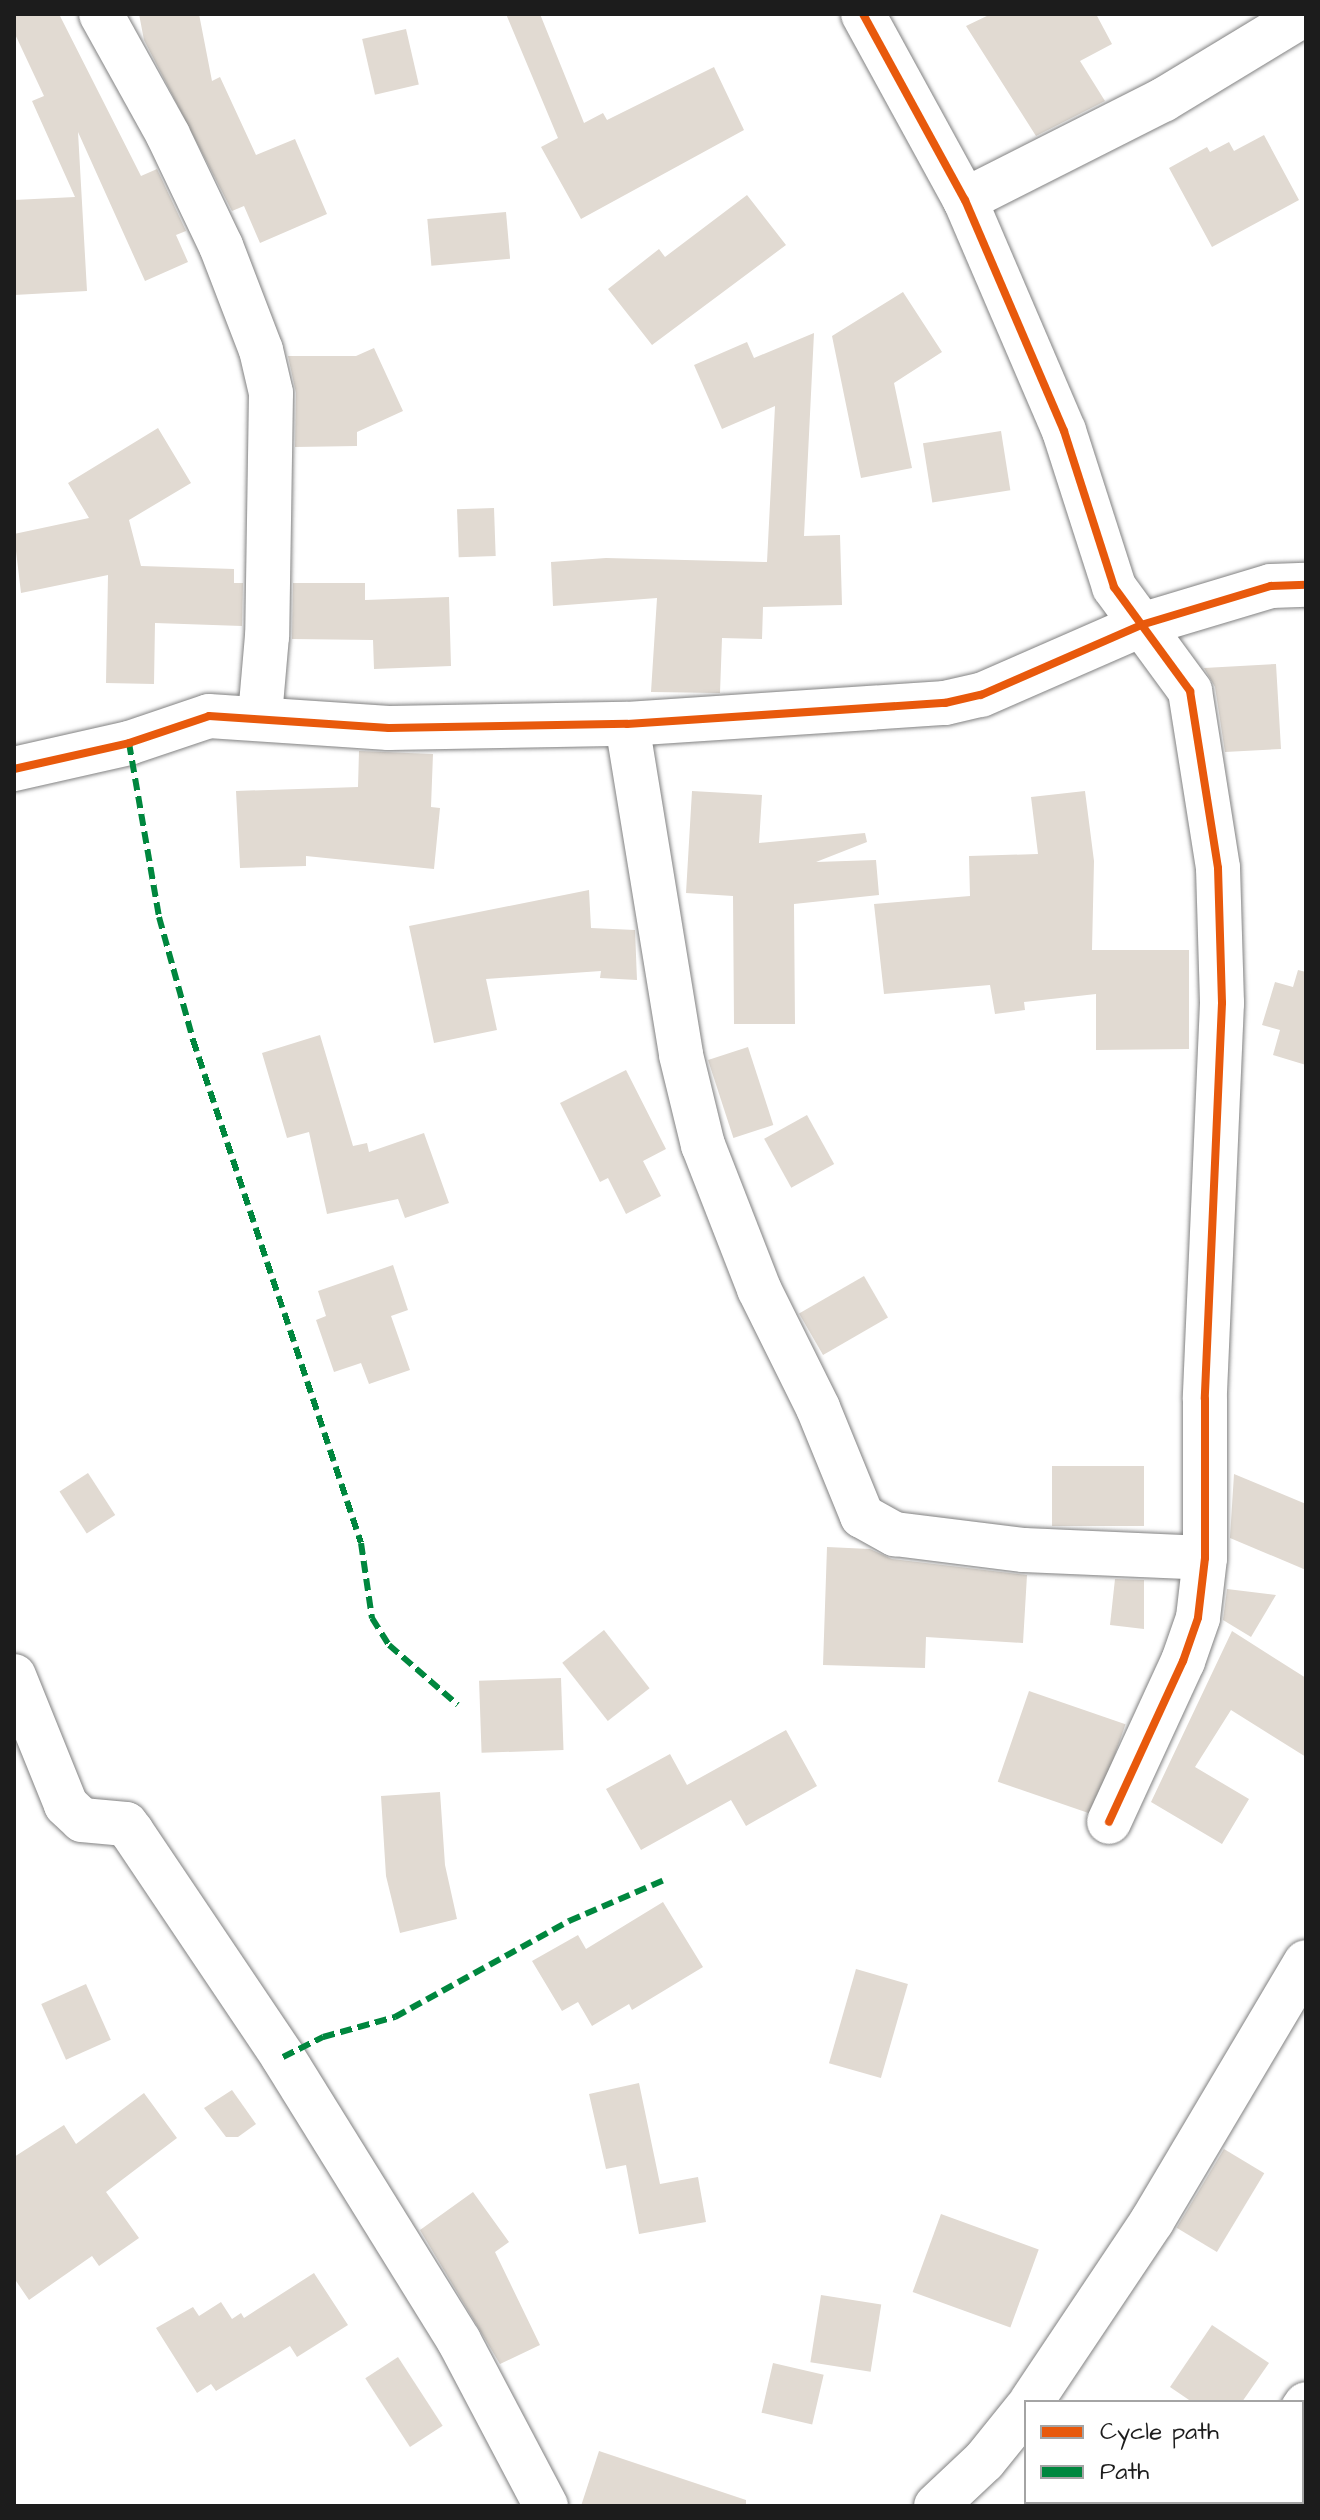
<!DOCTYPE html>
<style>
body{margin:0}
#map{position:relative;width:1320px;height:2520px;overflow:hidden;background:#fff;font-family:"Architects Daughter",sans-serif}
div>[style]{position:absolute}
.building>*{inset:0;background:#e1dad2;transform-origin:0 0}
.roads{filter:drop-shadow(0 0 2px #828282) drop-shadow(0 0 2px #828282)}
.minor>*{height:44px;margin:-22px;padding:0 22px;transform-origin:22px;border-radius:22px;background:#fff}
.quiet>*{height:6px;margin-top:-3px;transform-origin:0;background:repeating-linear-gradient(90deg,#00873e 0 12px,transparent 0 18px)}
.cycleway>*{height:8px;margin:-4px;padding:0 4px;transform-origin:4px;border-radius:4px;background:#e8590c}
span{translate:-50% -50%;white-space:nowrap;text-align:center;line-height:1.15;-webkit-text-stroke:6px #fff;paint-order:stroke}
.frame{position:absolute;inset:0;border:16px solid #1c1c1c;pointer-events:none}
.legend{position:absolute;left:1024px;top:2400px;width:280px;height:104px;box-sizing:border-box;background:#fff;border:2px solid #a4a4a4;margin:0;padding:10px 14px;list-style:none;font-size:24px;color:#1c1c1c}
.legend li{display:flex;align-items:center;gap:16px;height:40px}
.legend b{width:40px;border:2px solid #a4a4a4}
</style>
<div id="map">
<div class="building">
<i style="clip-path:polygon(14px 14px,59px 14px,141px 176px,157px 169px,186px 231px,176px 235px,188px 262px,145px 281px,78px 132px,87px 291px,14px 295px,14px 200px,75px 197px,32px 101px,44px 96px,14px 32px)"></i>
<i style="clip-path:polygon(139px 14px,199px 14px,212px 81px,220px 77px,256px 155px,295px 139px,327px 214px,260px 243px,244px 206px,232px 211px,144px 40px)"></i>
<i style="clip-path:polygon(506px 14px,540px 14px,584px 123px,603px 113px,607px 120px,714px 67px,744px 130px,581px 219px,541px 147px,558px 138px)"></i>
<i style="clip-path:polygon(991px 14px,1096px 14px,1112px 44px,1080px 61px,1105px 101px,1036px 136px,966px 26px)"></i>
<i style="left:406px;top:29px;width:57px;height:45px;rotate:77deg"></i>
<i style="clip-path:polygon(1264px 135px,1299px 200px,1212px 247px,1169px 168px,1207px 147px,1210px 152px,1229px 142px,1234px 151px)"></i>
<i style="clip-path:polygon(747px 195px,786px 245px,652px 345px,608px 289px,659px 249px,665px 257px)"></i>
<i style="left:506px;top:212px;width:47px;height:79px;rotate:85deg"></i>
<i style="clip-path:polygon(903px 292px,942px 352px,894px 383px,912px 468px,861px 478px,832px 336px)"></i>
<i style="clip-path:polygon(814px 333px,804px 536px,840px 535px,842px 605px,763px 607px,762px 639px,722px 638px,720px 693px,651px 692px,657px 598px,553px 606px,551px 562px,606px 558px,767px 562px,775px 406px,722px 429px,694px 365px,747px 342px,754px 358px)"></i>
<i style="clip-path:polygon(374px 348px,403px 411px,357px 432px,357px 446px,295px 447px,296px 393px,288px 356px,356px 356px)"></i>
<i style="clip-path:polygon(158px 428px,191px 483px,129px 520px,141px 566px,234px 569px,234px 583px,243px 583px,242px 626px,155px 623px,154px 684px,106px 683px,108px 575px,21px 593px,14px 534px,89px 518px,68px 483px)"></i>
<i style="left:1001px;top:431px;width:60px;height:79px;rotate:81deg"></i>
<i style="left:494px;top:508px;width:48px;height:37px;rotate:88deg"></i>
<i style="clip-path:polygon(293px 583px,365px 583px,365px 600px,449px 597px,451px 666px,374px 669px,373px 640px,292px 639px)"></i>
<i style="clip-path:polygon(1276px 664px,1281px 749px,1225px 752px,1215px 687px,1204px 668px)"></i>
<i style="clip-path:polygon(359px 751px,433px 754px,431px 807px,440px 808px,434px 869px,306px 856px,306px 866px,240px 868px,236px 791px,358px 787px)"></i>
<i style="clip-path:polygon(692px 791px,762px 795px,759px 843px,865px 833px,867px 842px,816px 862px,876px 860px,879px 895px,794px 904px,795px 1024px,734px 1024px,733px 896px,686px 893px)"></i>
<i style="clip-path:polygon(1085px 791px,1094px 861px,1092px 950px,1189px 950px,1189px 1049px,1096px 1050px,1096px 994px,1024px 1002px,1025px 1010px,995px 1014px,990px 985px,884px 994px,874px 904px,970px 896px,969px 856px,1038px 854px,1031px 797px)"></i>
<i style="clip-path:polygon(589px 890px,591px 928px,635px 930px,637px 980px,600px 978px,601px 971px,486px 979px,497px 1030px,434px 1043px,409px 926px)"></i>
<i style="clip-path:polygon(1298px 970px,1306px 972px,1306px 1065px,1273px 1055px,1280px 1030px,1262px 1025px,1275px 982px,1293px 987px)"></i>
<i style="clip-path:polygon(320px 1035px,353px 1146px,367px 1143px,369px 1152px,424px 1133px,449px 1203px,405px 1218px,398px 1199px,327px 1214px,309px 1132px,287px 1138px,262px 1053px)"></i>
<i style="left:748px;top:1047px;width:82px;height:42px;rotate:72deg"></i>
<i style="clip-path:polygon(626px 1070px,666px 1149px,643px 1161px,661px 1196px,626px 1214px,608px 1178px,600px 1182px,560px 1103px)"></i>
<i style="left:807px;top:1115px;width:56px;height:49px;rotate:61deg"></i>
<i style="clip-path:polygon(393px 1265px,408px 1310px,391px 1316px,410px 1370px,369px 1384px,361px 1363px,334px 1372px,316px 1320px,326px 1316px,318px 1291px)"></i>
<i style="left:864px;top:1276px;width:48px;height:75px;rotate:60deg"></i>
<i style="left:1052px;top:1466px;width:92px;height:60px"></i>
<i style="left:88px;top:1473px;width:50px;height:34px;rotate:57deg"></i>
<i style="clip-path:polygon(1234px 1474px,1306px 1504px,1306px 1570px,1230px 1538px)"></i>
<i style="clip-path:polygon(827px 1547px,870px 1549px,892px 1559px,1027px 1575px,1023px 1643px,926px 1637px,925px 1668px,823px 1665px)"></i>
<i style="clip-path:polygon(1115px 1579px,1144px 1580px,1144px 1629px,1110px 1625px)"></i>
<i style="clip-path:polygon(1227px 1589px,1276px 1595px,1251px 1637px,1223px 1620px)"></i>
<i style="left:604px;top:1630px;width:74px;height:53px;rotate:52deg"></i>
<i style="clip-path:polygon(1232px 1631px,1306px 1678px,1306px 1757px,1231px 1710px,1195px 1767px,1249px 1799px,1222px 1844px,1151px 1802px)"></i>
<i style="left:561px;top:1678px;width:72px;height:82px;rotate:88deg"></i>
<i style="left:1029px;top:1691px;width:102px;height:96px;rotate:19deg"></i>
<i style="clip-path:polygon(786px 1730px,817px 1786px,746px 1826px,731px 1800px,641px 1850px,606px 1789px,670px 1754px,687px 1785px)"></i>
<i style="clip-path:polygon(440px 1792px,445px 1865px,457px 1919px,400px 1933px,386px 1876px,381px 1796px)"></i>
<i style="clip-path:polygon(663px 1902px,703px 1967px,632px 2010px,629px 2004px,592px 2026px,578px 2002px,562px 2011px,532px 1961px,578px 1935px,586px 1949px)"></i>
<i style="left:856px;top:1969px;width:54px;height:98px;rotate:16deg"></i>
<i style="left:86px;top:1984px;width:61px;height:49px;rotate:66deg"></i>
<i style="clip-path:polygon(639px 2083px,660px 2184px,698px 2177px,706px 2222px,639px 2234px,626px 2165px,606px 2169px,589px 2094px)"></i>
<i style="clip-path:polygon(232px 2090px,256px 2124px,238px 2137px,226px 2137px,204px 2108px)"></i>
<i style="clip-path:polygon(144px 2093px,177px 2138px,106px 2192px,139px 2238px,99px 2266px,92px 2256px,29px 2300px,14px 2278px,14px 2157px,64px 2125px,76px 2144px)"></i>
<i style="left:1224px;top:2149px;width:47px;height:92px;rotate:31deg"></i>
<i style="clip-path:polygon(473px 2192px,509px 2242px,495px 2252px,540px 2345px,500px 2364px,420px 2230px)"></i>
<i style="left:941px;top:2214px;width:104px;height:83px;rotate:20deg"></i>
<i style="clip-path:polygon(314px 2273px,348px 2325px,297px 2357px,290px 2346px,216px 2391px,211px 2384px,197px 2393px,156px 2328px,193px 2307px,199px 2316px,221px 2302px,232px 2319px,241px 2313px,244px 2318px)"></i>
<i style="left:821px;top:2295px;width:61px;height:68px;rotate:9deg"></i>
<i style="clip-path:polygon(1212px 2325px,1269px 2363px,1242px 2402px,1192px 2402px,1170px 2387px)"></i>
<i style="left:398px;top:2357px;width:82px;height:39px;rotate:57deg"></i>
<i style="left:773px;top:2363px;width:52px;height:51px;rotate:13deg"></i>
<i style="clip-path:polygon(599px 2451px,746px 2500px,746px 2506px,581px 2506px)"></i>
</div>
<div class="roads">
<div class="minor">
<i style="left:101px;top:14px;width:138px;rotate:61deg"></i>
<i style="left:168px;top:135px;width:123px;rotate:64.5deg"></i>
<i style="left:221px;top:246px;width:111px;rotate:69deg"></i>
<i style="left:261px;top:350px;width:44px;rotate:76.9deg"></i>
<i style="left:271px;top:393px;width:243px;rotate:90.9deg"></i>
<i style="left:267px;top:636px;width:80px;rotate:95deg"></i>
<i style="left:863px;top:14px;width:212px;rotate:61.3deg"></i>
<i style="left:965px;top:200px;width:251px;rotate:66.8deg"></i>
<i style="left:1064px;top:431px;width:164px;rotate:72.2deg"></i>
<i style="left:1114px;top:587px;width:129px;rotate:53.8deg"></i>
<i style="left:1190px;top:691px;width:179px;rotate:81deg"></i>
<i style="left:1218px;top:868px;width:135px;rotate:88.3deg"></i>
<i style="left:1222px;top:1003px;width:396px;rotate:92.5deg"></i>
<i style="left:1205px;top:1399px;width:159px;rotate:90deg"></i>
<i style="left:1205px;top:1558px;width:60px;rotate:96.7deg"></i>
<i style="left:1198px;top:1618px;width:46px;rotate:109.2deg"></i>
<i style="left:1183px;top:1661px;width:177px;rotate:114.7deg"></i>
<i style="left:965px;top:200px;width:222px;rotate:-26.8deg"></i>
<i style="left:1163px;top:100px;width:166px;rotate:-31.2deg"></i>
<i style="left:627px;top:724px;width:335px;rotate:80.7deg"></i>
<i style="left:681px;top:1055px;width:93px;rotate:76.3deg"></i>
<i style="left:703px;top:1145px;width:155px;rotate:68.7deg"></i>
<i style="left:759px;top:1289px;width:133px;rotate:63.6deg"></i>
<i style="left:818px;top:1408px;width:117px;rotate:67.8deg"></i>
<i style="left:862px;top:1516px;width:38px;rotate:29deg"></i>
<i style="left:895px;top:1534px;width:130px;rotate:7.1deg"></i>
<i style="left:1024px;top:1550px;width:181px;rotate:2.5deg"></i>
<i style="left:14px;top:769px;width:118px;rotate:-12.7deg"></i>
<i style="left:129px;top:743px;width:84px;rotate:-18.6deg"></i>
<i style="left:209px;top:716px;width:180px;rotate:3.8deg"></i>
<i style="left:389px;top:728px;width:238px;rotate:-1deg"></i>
<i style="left:627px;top:724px;width:319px;rotate:-3.8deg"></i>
<i style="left:945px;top:703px;width:37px;rotate:-13deg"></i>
<i style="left:981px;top:695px;width:175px;rotate:-23.6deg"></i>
<i style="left:1141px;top:625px;width:136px;rotate:-16.7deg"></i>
<i style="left:1271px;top:586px;width:35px;rotate:-2deg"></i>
<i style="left:14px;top:1676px;width:139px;rotate:68deg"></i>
<i style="left:66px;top:1805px;width:22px;rotate:43deg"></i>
<i style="left:82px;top:1820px;width:44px;rotate:5.2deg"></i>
<i style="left:126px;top:1824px;width:10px;rotate:53deg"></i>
<i style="left:132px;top:1832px;width:271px;rotate:56.1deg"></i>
<i style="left:283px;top:2057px;width:334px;rotate:58.2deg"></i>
<i style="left:459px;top:2341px;width:187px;rotate:62.2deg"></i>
<i style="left:1031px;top:2402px;width:218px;rotate:-56.2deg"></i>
<i style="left:1152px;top:2221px;width:301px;rotate:-59.3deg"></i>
<i style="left:1302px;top:2410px;width:7px;rotate:-56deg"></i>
<i style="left:936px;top:2506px;width:66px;rotate:-43.2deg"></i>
<i style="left:984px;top:2461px;width:67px;rotate:-51.1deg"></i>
<i style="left:1231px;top:2506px;width:5px;rotate:-53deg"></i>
</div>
</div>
<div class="quiet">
<i style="left:129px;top:743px;width:177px;rotate:80.2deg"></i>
<i style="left:159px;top:917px;width:128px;rotate:74.5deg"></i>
<i style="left:193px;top:1040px;width:530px;rotate:71.53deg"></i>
<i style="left:361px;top:1543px;width:76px;rotate:81.7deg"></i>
<i style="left:372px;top:1618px;width:32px;rotate:58deg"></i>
<i style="left:389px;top:1645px;width:91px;rotate:41deg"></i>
<i style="left:283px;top:2057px;width:45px;rotate:-26.6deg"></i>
<i style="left:323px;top:2037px;width:75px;rotate:-15.5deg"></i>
<i style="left:395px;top:2017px;width:199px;rotate:-28.9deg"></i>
<i style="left:569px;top:1921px;width:103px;rotate:-23.3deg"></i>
</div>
<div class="cycleway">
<i style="left:863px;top:14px;width:212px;rotate:61.3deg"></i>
<i style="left:965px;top:200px;width:251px;rotate:66.8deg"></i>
<i style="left:1064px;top:431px;width:164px;rotate:72.2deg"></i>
<i style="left:1114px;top:587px;width:129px;rotate:53.8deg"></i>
<i style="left:1190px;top:691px;width:179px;rotate:81deg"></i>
<i style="left:1218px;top:868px;width:135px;rotate:88.3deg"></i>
<i style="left:1222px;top:1003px;width:396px;rotate:92.5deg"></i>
<i style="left:1205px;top:1399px;width:159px;rotate:90deg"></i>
<i style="left:1205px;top:1558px;width:60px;rotate:96.7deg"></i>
<i style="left:1198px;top:1618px;width:46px;rotate:109.2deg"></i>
<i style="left:1183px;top:1661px;width:177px;rotate:114.7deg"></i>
<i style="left:14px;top:769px;width:118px;rotate:-12.7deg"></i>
<i style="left:129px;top:743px;width:84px;rotate:-18.6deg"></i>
<i style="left:209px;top:716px;width:180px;rotate:3.8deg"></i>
<i style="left:389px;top:728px;width:238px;rotate:-1deg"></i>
<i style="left:627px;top:724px;width:319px;rotate:-3.8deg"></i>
<i style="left:945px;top:703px;width:37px;rotate:-13deg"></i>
<i style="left:981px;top:695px;width:175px;rotate:-23.6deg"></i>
<i style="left:1141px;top:625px;width:136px;rotate:-16.7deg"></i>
<i style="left:1271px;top:586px;width:35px;rotate:-2deg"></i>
</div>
<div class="frame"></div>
<ul class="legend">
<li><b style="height:10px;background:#e8590c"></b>Cycle path</li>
<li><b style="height:10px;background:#00873e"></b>Path</li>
</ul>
</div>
